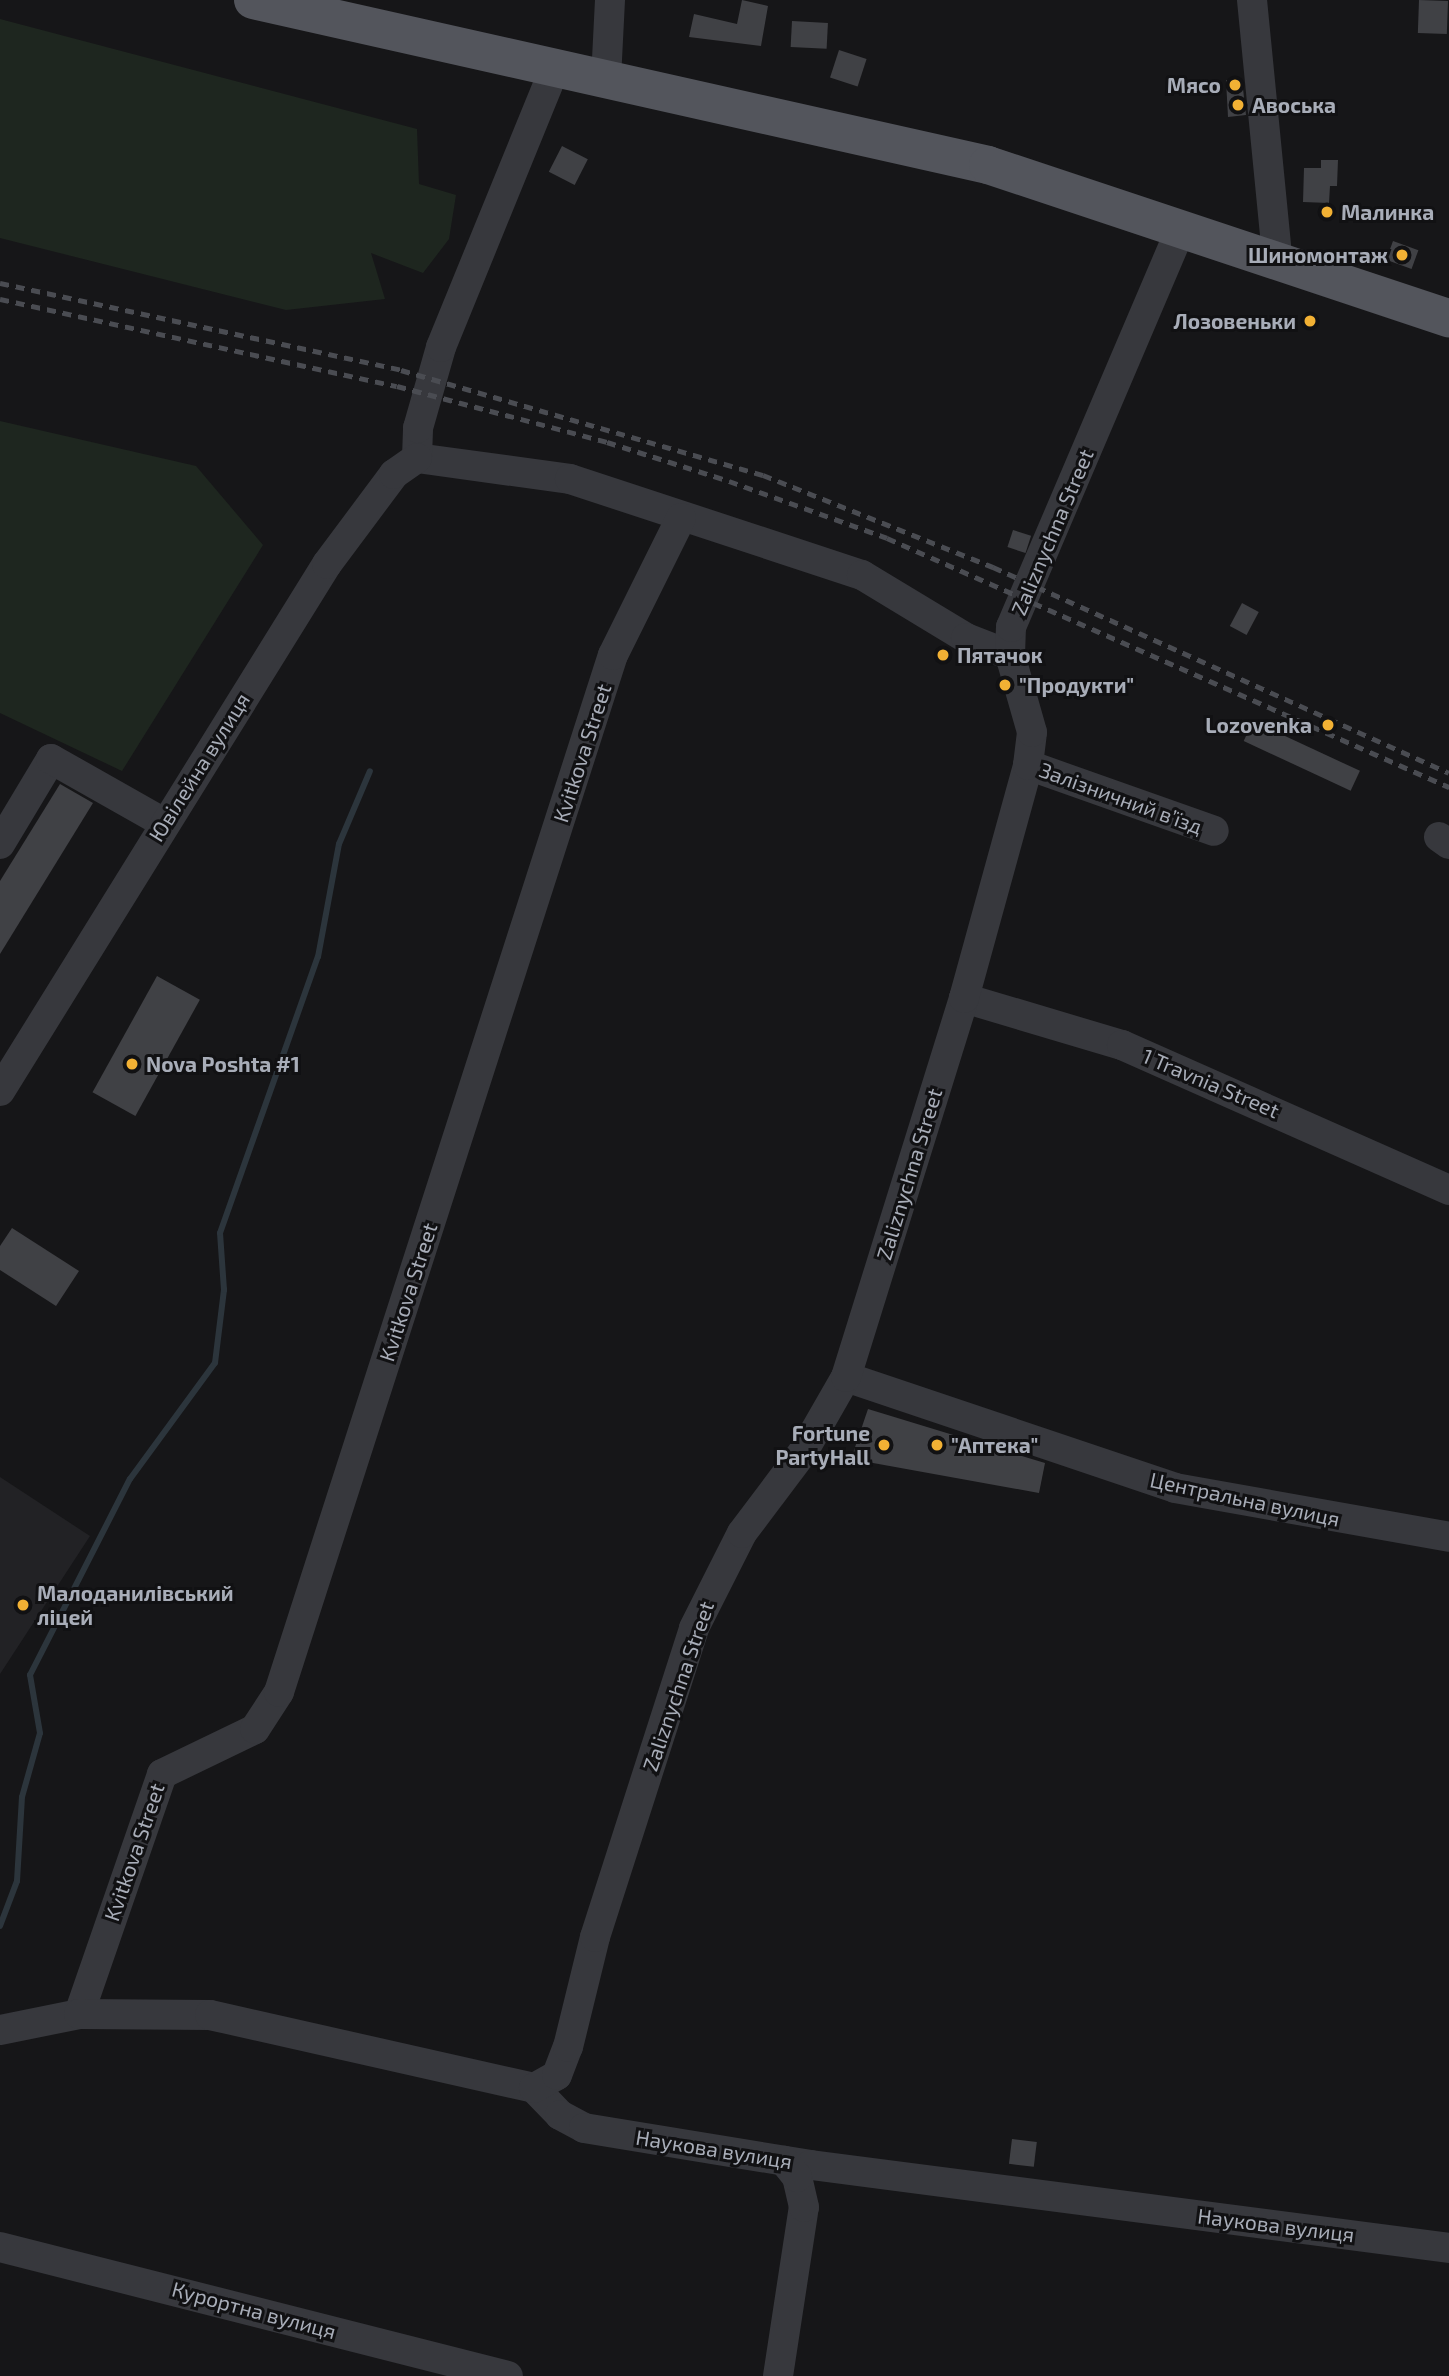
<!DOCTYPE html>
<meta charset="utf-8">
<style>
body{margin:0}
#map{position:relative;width:1449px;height:2376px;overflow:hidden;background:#161618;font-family:"Exo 2",sans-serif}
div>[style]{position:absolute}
.built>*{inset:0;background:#222225}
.green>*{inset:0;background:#1e261f}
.stream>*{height:6px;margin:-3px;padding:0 3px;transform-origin:3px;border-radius:3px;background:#2c353c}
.building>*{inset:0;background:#404145;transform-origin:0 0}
.minor>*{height:30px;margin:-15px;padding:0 15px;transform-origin:15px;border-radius:15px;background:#37383d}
.major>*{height:38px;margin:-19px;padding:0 19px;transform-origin:19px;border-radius:19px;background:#53555c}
.rail>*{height:5px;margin-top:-2.5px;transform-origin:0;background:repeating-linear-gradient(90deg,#4a4c52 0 9px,transparent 0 16px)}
.dots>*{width:19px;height:19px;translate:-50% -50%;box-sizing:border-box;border:4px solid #111113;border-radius:50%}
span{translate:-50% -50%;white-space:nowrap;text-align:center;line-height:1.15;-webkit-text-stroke:6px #111113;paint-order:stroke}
.poi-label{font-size:21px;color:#a8adb8;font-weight:700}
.right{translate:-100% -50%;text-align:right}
.left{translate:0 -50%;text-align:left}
.street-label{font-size:21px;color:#a8adb8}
</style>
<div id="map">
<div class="built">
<i style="clip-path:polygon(0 1477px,90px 1536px,0 1674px)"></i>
</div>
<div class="green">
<i style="clip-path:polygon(0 19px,417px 129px,419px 184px,456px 195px,449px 239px,423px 273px,371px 253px,385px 299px,286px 310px,0 238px)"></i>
<i style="clip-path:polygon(0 421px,196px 466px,263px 545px,122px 771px,0 713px)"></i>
</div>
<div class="stream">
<i style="left:0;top:1926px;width:48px;rotate:-69.3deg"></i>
<i style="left:17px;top:1881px;width:84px;rotate:-86.6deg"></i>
<i style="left:22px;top:1797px;width:66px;rotate:-74.3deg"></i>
<i style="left:40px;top:1733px;width:59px;rotate:-99.8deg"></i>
<i style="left:30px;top:1675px;width:220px;rotate:-63deg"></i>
<i style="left:130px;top:1479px;width:144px;rotate:-53.8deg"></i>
<i style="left:215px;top:1363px;width:74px;rotate:-83deg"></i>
<i style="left:224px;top:1290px;width:57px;rotate:-94deg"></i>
<i style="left:220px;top:1233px;width:293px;rotate:-70.5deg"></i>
<i style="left:318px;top:957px;width:115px;rotate:-79.5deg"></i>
<i style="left:339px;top:844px;width:79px;rotate:-67deg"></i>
</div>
<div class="building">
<i style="clip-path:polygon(742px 0,768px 6px,761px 46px,689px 37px,694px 14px,737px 24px)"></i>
<i style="left:1419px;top:0;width:29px;height:33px;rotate:2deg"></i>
<i style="left:792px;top:21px;width:36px;height:26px;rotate:3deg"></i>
<i style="left:839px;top:50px;width:29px;height:29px;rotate:18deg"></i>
<i style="clip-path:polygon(1226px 80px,1242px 80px,1246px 115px,1228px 117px)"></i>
<i style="left:562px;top:146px;width:29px;height:29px;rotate:27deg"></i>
<i style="clip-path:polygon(1321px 160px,1338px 160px,1337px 186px,1330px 186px,1329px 203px,1303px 202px,1304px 168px,1321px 168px)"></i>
<i style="left:1393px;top:241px;width:27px;height:20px;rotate:20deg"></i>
<i style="left:1013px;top:530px;width:19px;height:18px;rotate:18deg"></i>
<i style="left:1242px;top:603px;width:19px;height:26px;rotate:28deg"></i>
<i style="left:1253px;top:721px;width:118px;height:22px;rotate:25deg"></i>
<i style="clip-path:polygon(60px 784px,93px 803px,0 954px,0 881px)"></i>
<i style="left:157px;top:976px;width:49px;height:133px;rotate:29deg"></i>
<i style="clip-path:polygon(12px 1228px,79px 1271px,56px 1306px,0 1270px,0 1246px)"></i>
<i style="clip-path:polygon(868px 1409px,1045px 1463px,1039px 1493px,851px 1459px)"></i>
<i style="left:1012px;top:2139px;width:25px;height:25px;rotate:7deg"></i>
</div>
<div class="minor">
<i style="left:1252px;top:0;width:258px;rotate:84.4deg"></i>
<i style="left:606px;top:79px;width:79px;rotate:-87.1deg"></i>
<i style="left:417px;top:458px;width:154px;rotate:7.8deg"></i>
<i style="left:570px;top:479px;width:307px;rotate:18.2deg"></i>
<i style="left:862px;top:575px;width:122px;rotate:31.2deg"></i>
<i style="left:966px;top:638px;width:47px;rotate:21.1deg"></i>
<i style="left:417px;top:458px;width:30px;rotate:-88deg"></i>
<i style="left:418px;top:428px;width:84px;rotate:-74.1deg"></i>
<i style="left:441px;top:347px;width:302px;rotate:-67.8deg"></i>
<i style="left:1028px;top:765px;width:197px;rotate:19.5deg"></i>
<i style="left:1439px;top:837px;width:12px;rotate:35deg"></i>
<i style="left:0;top:844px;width:99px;rotate:-59deg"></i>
<i style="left:51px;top:759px;width:130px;rotate:29.5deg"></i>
<i style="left:964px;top:998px;width:165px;rotate:16.6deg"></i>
<i style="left:1122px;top:1045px;width:358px;rotate:23.9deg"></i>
<i style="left:0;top:1091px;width:620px;rotate:-58.18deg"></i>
<i style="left:327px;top:564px;width:112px;rotate:-53.3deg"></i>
<i style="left:394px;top:474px;width:28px;rotate:-35deg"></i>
<i style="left:846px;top:1377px;width:347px;rotate:18.6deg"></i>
<i style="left:1175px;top:1488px;width:278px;rotate:10.1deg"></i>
<i style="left:79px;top:2014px;width:254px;rotate:-70.9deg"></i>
<i style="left:162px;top:1774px;width:103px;rotate:-25.8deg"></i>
<i style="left:255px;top:1729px;width:44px;rotate:-57deg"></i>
<i style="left:279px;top:1692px;width:1089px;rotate:-72.15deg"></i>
<i style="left:613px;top:655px;width:153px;rotate:-63.6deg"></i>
<i style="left:0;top:2030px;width:81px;rotate:-11.4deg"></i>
<i style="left:79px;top:2014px;width:131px;rotate:0.4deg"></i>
<i style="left:210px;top:2015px;width:332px;rotate:12.7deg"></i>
<i style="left:534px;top:2088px;width:37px;rotate:46deg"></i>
<i style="left:560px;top:2115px;width:27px;rotate:28deg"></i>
<i style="left:584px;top:2128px;width:230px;rotate:9.3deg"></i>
<i style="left:811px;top:2165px;width:643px;rotate:7.41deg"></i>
<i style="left:534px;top:2088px;width:26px;rotate:-29deg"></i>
<i style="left:557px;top:2075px;width:30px;rotate:-69deg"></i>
<i style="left:568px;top:2047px;width:113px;rotate:-76.2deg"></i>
<i style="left:595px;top:1937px;width:324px;rotate:-72.2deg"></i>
<i style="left:694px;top:1628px;width:106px;rotate:-63.2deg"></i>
<i style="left:742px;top:1533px;width:101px;rotate:-53deg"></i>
<i style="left:803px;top:1452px;width:86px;rotate:-60.2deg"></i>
<i style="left:846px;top:1377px;width:397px;rotate:-72.7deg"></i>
<i style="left:964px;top:998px;width:242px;rotate:-74.6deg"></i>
<i style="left:1028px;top:765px;width:33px;rotate:-83deg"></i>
<i style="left:1032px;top:732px;width:80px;rotate:-105.9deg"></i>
<i style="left:1010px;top:655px;width:28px;rotate:-88deg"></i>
<i style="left:1011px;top:627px;width:433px;rotate:-66.9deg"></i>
<i style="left:0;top:2247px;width:524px;rotate:14.25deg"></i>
<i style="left:778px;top:2376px;width:171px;rotate:-81.3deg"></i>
<i style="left:804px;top:2207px;width:31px;rotate:-103deg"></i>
<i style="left:797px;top:2177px;width:21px;rotate:-129deg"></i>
</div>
<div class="major">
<i style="left:253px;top:0;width:753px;rotate:12.65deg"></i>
<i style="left:988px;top:165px;width:486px;rotate:18.4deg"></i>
</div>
<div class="rail">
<i style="left:0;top:283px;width:410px;rotate:12.2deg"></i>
<i style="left:401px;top:370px;width:377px;rotate:16.2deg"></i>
<i style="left:763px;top:475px;width:248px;rotate:21.8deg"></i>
<i style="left:993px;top:567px;width:500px;rotate:24.31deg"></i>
<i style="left:0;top:299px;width:406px;rotate:12.4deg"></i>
<i style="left:397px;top:386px;width:217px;rotate:14.9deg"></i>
<i style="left:607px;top:442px;width:128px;rotate:17.7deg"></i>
<i style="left:729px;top:481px;width:168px;rotate:19.8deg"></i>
<i style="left:887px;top:538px;width:615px;rotate:23.9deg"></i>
</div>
<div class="dots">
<i style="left:1235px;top:85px;background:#f2b134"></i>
<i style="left:1238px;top:105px;background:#f2b134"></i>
<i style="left:1327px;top:212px;background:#f2b134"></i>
<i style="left:1402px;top:255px;background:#f2b134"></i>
<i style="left:1310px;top:321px;background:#f2b134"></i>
<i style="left:943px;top:655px;background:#f2b134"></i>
<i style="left:1005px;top:685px;background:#f2b134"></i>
<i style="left:1328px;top:725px;background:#f2b134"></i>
<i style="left:132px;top:1064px;background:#f2b134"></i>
<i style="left:884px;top:1445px;background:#f2b134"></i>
<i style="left:937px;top:1445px;background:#f2b134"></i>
<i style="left:23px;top:1605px;background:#f2b134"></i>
</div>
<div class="poi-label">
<span class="right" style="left:1221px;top:85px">Мясо</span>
<span class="left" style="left:1252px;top:105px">Авоська</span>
<span class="left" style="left:1341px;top:212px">Малинка</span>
<span class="right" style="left:1388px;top:255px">Шиномонтаж</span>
<span class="right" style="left:1296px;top:321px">Лозовеньки</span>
<span class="left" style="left:957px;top:655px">Пятачок</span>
<span class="left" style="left:1019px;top:685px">"Продукти"</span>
<span class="right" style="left:1312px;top:725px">Lozovenka</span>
<span class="left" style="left:146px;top:1064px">Nova Poshta #1</span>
<span class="right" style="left:870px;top:1445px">Fortune<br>PartyHall</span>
<span class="left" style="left:951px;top:1445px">"Аптека"</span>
<span class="left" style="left:37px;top:1605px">Малоданилівський<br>ліцей</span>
</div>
<div class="street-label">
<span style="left:1052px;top:532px;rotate:-67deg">Zaliznychna Street</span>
<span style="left:582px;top:753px;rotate:-72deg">Kvitkova Street</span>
<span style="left:199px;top:767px;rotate:-58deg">Ювілейна вулиця</span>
<span style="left:1121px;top:798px;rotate:20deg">Залізничний в’їзд</span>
<span style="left:1211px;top:1083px;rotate:23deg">1 Travnia Street</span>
<span style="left:909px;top:1174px;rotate:-73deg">Zaliznychna Street</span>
<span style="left:408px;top:1292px;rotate:-72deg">Kvitkova Street</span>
<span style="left:1245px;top:1499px;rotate:12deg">Центральна вулиця</span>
<span style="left:678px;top:1686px;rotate:-71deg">Zaliznychna Street</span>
<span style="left:134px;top:1852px;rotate:-71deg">Kvitkova Street</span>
<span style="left:714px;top:2149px;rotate:9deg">Наукова вулиця</span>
<span style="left:1276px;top:2225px;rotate:7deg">Наукова вулиця</span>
<span style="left:254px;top:2310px;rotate:15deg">Курортна вулиця</span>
</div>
</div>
